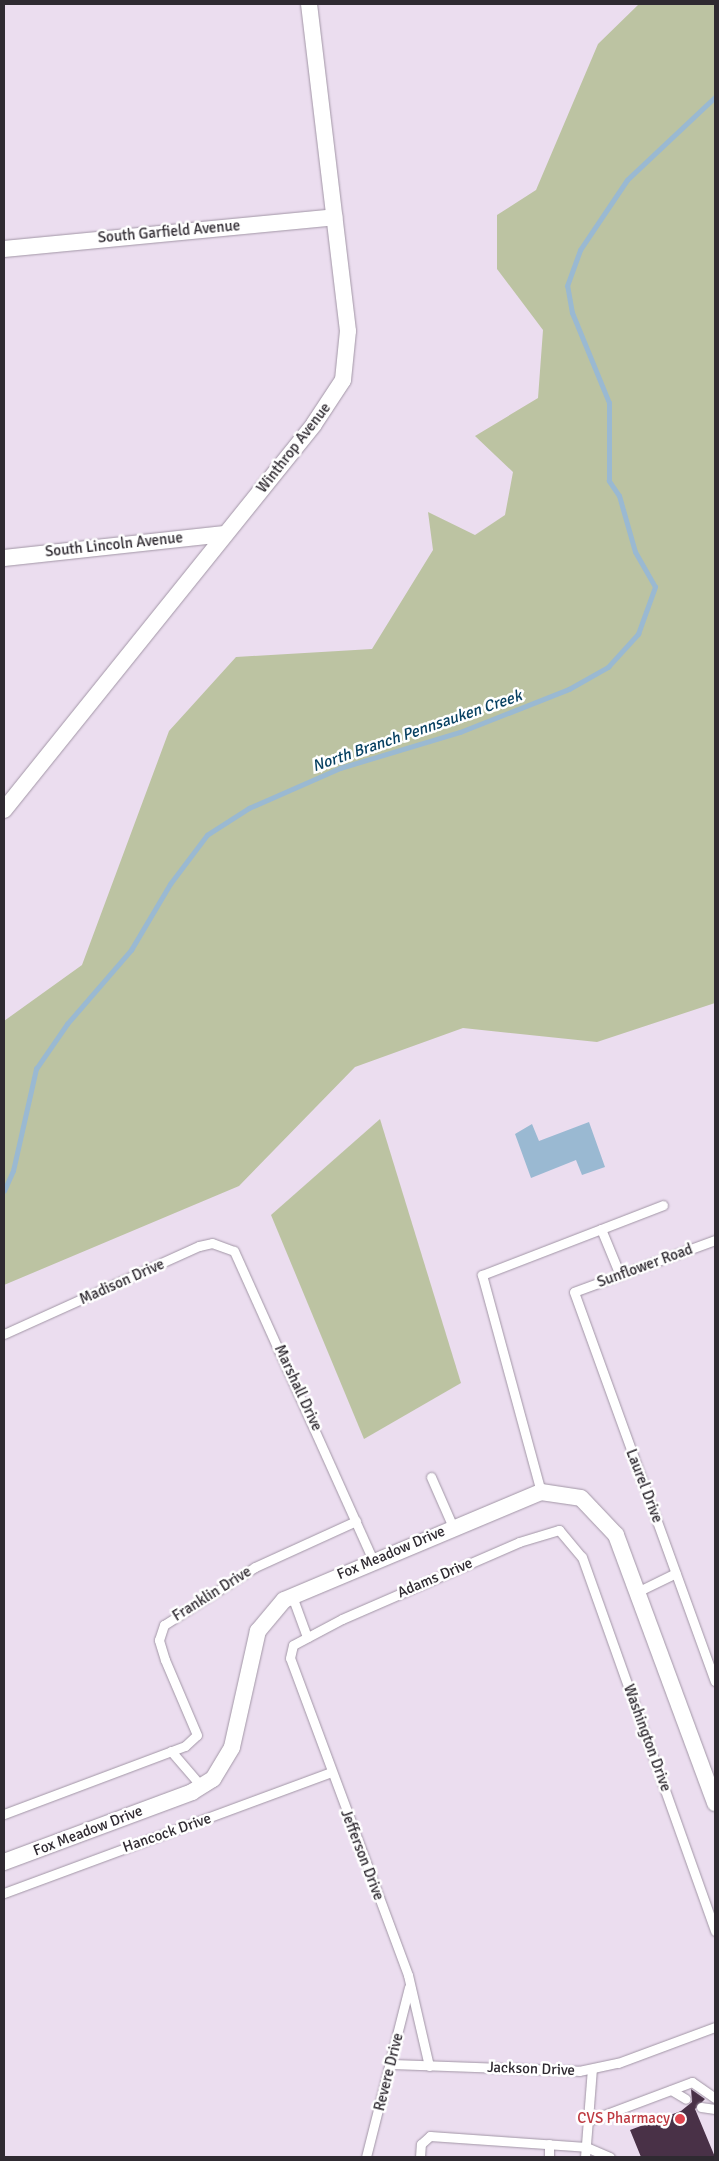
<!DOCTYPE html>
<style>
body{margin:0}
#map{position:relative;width:719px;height:2161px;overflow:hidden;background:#ebddef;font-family:Signika,sans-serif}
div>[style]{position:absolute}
.green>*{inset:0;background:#bcc3a2}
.water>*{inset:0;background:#9ab9d2}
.stream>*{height:4.5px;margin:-2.25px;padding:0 2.25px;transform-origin:2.25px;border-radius:2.25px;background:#9ab9d2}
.building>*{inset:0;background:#493147}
.roads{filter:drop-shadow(0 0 1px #a296a6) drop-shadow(0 0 1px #a296a6)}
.service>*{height:9px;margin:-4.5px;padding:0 4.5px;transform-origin:4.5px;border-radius:4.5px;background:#fff}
.minor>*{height:16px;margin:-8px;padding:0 8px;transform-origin:8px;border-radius:8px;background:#fff}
.dots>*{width:14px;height:14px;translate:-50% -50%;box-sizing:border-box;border:2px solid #fff;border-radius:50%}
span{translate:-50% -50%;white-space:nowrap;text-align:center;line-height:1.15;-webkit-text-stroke:5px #fff;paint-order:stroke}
.street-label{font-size:15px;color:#2f2a31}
.health-label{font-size:15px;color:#be3a42}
.right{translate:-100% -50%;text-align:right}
.water-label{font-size:16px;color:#074061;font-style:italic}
.frame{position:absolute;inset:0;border:5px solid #2f2a31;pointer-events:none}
</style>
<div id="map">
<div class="green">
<i style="clip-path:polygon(639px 4px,715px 4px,715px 1003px,597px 1042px,463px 1028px,355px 1067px,239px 1186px,4px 1285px,4px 1021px,82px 965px,169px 731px,236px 657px,372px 649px,433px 550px,428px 512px,475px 535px,505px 515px,513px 472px,475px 436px,538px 398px,543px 330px,497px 269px,497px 215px,536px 190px,598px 44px)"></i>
<i style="clip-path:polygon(380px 1119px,461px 1383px,364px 1439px,271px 1215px)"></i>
</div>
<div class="water">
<i style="clip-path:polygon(589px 1122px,605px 1167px,582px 1175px,576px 1160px,531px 1178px,515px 1134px,532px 1124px,539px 1141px)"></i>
</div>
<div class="stream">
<i style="left:4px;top:1191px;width:22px;rotate:-66deg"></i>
<i style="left:13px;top:1171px;width:105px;rotate:-77.3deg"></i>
<i style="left:36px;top:1069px;width:55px;rotate:-55.4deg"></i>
<i style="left:67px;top:1024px;width:98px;rotate:-49.1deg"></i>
<i style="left:131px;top:950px;width:77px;rotate:-59.4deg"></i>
<i style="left:170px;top:884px;width:61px;rotate:-52.9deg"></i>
<i style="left:207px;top:835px;width:50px;rotate:-32.7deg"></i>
<i style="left:249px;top:808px;width:99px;rotate:-23.7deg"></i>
<i style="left:340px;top:768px;width:125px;rotate:-16.7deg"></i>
<i style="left:460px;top:732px;width:117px;rotate:-21.5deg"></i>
<i style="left:569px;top:689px;width:45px;rotate:-29.4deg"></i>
<i style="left:608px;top:667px;width:45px;rotate:-47.7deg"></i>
<i style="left:638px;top:634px;width:50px;rotate:-70.1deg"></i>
<i style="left:655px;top:587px;width:40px;rotate:-119.7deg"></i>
<i style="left:635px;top:552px;width:58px;rotate:-105.9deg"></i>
<i style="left:619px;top:496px;width:18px;rotate:-124deg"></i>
<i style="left:609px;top:481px;width:78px;rotate:-90deg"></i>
<i style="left:609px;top:403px;width:97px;rotate:-112.3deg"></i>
<i style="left:572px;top:313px;width:27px;rotate:-100deg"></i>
<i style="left:567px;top:286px;width:38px;rotate:-70deg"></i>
<i style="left:580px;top:250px;width:84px;rotate:-56.1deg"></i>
<i style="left:627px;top:180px;width:121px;rotate:-43.3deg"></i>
</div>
<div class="building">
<i style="clip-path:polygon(691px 2089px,705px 2099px,695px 2109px,715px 2157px,641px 2157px,630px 2130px,681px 2111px,692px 2102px)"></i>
</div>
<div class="roads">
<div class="service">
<i style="left:601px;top:1229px;width:50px;rotate:67.6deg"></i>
<i style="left:715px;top:1240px;width:150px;rotate:159.8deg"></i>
<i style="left:574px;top:1292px;width:414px;rotate:70.1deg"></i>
<i style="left:4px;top:1334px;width:214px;rotate:-24.3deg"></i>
<i style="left:199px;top:1246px;width:13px;rotate:-13deg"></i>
<i style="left:212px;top:1243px;width:23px;rotate:20deg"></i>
<i style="left:234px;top:1251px;width:340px;rotate:65.8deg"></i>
<i style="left:431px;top:1477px;width:55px;rotate:66.3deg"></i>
<i style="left:541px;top:1492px;width:225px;rotate:-105.2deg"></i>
<i style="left:482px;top:1275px;width:194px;rotate:-21.1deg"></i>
<i style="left:637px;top:1592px;width:43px;rotate:-26deg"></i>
<i style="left:292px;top:1596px;width:44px;rotate:69.9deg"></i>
<i style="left:171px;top:1751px;width:48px;rotate:49.3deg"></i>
<i style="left:4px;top:1814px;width:193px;rotate:-20.6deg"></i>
<i style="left:185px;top:1746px;width:16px;rotate:-43deg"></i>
<i style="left:197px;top:1735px;width:82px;rotate:-113.1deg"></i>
<i style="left:165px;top:1660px;width:21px;rotate:-107deg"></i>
<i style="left:159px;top:1640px;width:16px;rotate:-72deg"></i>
<i style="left:164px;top:1625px;width:108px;rotate:-32.5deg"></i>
<i style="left:255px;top:1567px;width:111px;rotate:-24.5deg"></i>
<i style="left:4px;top:1893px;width:349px;rotate:-20.3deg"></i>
<i style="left:392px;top:2064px;width:187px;rotate:2.1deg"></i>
<i style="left:579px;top:2071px;width:40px;rotate:-12deg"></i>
<i style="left:618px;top:2063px;width:103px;rotate:-20.4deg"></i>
<i style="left:429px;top:2066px;width:93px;rotate:-103deg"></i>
<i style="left:408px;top:1975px;width:338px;rotate:-110.4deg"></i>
<i style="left:290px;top:1658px;width:13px;rotate:-77deg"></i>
<i style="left:293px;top:1645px;width:55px;rotate:-28deg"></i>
<i style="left:342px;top:1619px;width:193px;rotate:-23.5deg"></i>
<i style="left:519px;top:1542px;width:42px;rotate:-16.7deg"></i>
<i style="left:559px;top:1530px;width:35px;rotate:50deg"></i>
<i style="left:582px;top:1557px;width:397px;rotate:70.4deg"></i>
<i style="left:671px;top:2090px;width:17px;rotate:31deg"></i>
<i style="left:701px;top:2107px;width:14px;rotate:8deg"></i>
<i style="left:588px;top:2121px;width:111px;rotate:-20.6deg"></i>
<i style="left:692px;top:2082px;width:28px;rotate:35deg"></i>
<i style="left:366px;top:2157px;width:175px;rotate:-75.8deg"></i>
<i style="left:420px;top:2157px;width:13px;rotate:-86deg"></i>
<i style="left:421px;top:2144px;width:12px;rotate:-42deg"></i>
<i style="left:430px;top:2136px;width:156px;rotate:4deg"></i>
<i style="left:586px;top:2147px;width:26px;rotate:23deg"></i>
<i style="left:549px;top:2157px;width:13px;rotate:-90deg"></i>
<i style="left:585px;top:2157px;width:88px;rotate:-85.5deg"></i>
</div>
<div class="minor">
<i style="left:4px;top:249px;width:332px;rotate:-5.5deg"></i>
<i style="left:4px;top:558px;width:222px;rotate:-6.2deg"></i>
<i style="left:4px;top:810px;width:495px;rotate:-51.2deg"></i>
<i style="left:314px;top:424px;width:53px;rotate:-56.6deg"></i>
<i style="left:343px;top:380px;width:49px;rotate:-84.2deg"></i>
<i style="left:348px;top:331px;width:329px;rotate:-96.8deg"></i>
<i style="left:4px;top:1862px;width:201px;rotate:-20.4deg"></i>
<i style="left:192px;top:1792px;width:25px;rotate:-32deg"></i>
<i style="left:213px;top:1779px;width:37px;rotate:-59deg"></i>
<i style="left:232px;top:1747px;width:119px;rotate:-77.4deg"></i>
<i style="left:258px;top:1631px;width:40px;rotate:-50deg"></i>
<i style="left:284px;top:1600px;width:279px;rotate:-22.8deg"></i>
<i style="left:541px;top:1492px;width:40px;rotate:8.5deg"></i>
<i style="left:581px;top:1498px;width:51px;rotate:46.6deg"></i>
<i style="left:616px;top:1535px;width:286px;rotate:69.7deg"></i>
</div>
</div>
<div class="dots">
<i style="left:680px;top:2119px;background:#e0444e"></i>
</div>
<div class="street-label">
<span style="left:169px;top:232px;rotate:-5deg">South Garfield Avenue</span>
<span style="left:294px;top:448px;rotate:-52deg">Winthrop Avenue</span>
<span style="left:114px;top:545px;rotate:-6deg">South Lincoln Avenue</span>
<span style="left:645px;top:1266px;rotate:-20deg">Sunflower Road</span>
<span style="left:122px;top:1282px;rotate:-24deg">Madison Drive</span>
<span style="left:298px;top:1388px;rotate:65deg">Marshall Drive</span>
<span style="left:644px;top:1486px;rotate:69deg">Laurel Drive</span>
<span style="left:391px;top:1553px;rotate:-23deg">Fox Meadow Drive</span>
<span style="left:435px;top:1578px;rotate:-23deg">Adams Drive</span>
<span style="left:212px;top:1594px;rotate:-32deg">Franklin Drive</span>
<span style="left:647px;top:1738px;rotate:70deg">Washington Drive</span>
<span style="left:88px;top:1831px;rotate:-21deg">Fox Meadow Drive</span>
<span style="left:167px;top:1833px;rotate:-19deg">Hancock Drive</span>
<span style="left:362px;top:1855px;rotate:69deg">Jefferson Drive</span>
<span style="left:531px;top:2069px;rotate:2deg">Jackson Drive</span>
<span style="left:389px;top:2072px;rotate:-76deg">Revere Drive</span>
</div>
<div class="health-label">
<span class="right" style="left:670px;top:2119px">CVS Pharmacy</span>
</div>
<div class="water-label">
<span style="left:417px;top:731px;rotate:-19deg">North Branch Pennsauken Creek</span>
</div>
<div class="frame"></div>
</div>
